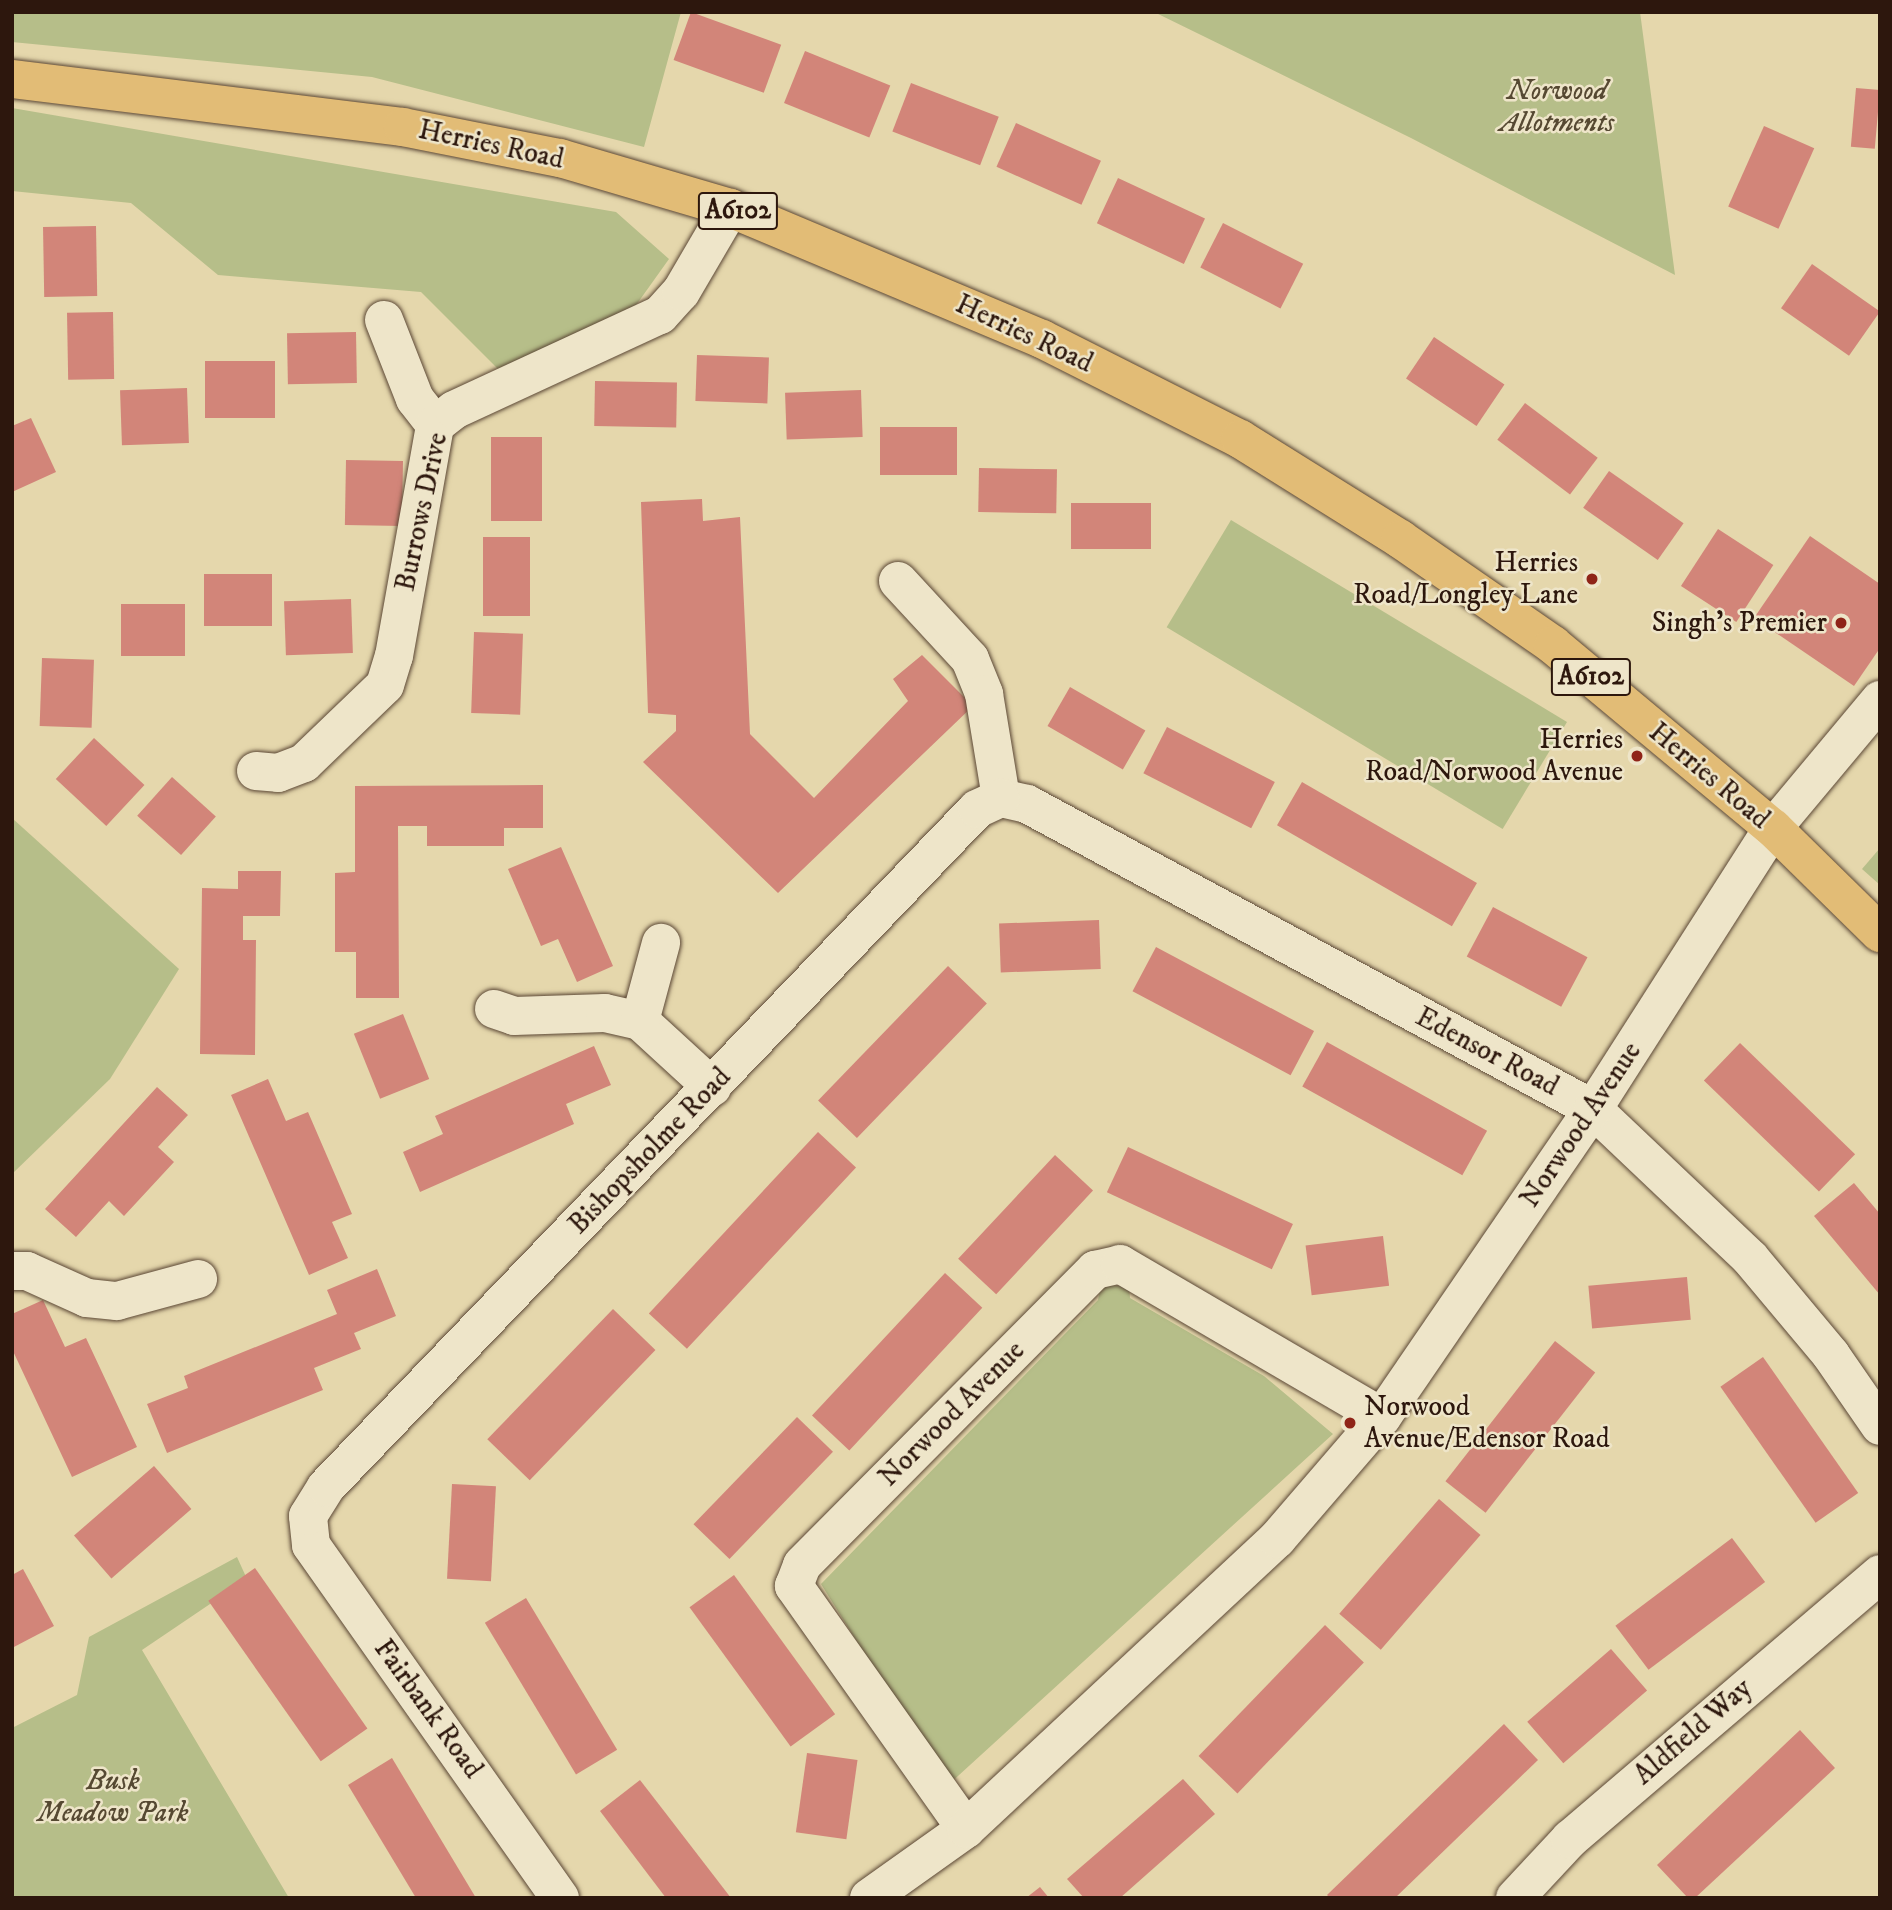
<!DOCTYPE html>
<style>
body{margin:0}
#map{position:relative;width:1892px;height:1910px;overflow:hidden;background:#e5d7ac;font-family:"IM FELL DW Pica",serif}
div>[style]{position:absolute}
.green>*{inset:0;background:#b6be89;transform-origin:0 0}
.building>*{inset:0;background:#d28579;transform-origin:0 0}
.roads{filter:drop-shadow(0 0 2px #5b4735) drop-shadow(0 0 2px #5b4735)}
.minor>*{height:38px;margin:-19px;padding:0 19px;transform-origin:19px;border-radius:19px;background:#eee5c9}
.major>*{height:38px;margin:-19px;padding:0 19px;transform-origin:19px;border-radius:19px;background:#e2bc76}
.dots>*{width:19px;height:19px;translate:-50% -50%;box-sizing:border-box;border:4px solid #eee5c9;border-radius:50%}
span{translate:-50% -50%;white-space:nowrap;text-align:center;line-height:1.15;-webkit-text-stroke:5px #eee5c9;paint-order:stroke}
.shield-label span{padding:2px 5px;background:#eee5c9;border:2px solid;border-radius:5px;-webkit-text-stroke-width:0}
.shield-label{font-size:26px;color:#2d170d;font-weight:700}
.park-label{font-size:28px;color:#564932;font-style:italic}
.street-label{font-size:28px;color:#2d170d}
.poi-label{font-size:28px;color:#2d170d}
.right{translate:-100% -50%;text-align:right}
.left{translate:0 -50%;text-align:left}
.frame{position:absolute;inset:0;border:14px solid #2d170d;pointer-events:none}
</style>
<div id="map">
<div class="green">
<i style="clip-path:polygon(12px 12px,681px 12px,644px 147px,372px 77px,12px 42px)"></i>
<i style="clip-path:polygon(1154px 12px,1640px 12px,1675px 275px,1411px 138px)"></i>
<i style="clip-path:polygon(12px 108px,616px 212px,669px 259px,634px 308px,507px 378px,421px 292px,218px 275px,131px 203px,12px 191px)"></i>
<i style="left:1231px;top:520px;width:392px;height:125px;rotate:31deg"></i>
<i style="clip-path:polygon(12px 818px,179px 969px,110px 1079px,12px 1174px)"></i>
<i style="clip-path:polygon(1880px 848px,1880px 885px,1862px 869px)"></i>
<i style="clip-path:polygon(1101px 1285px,1129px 1286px,1130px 1298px,1264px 1376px,1333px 1434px,947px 1786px,821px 1584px,1098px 1300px)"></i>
<i style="clip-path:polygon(237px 1557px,247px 1579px,142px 1650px,289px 1898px,12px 1898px,12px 1728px,77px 1695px,89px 1637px)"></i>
</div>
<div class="building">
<i style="left:691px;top:12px;width:96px;height:51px;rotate:20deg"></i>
<i style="left:805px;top:51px;width:92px;height:56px;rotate:22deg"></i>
<i style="left:911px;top:83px;width:94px;height:52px;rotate:21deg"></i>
<i style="left:1856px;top:88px;width:24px;height:59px;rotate:5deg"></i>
<i style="left:1016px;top:123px;width:93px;height:48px;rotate:24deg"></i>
<i style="left:1764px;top:126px;width:55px;height:88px;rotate:24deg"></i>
<i style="left:1118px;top:178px;width:96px;height:50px;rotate:25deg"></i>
<i style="left:1223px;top:223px;width:90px;height:50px;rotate:27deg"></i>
<i style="left:96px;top:226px;width:70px;height:53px;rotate:89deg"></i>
<i style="left:1812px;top:264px;width:83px;height:54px;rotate:35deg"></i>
<i style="left:113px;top:312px;width:67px;height:46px;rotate:89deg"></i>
<i style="left:356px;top:332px;width:51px;height:69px;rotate:89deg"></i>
<i style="left:1434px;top:337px;width:85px;height:50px;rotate:34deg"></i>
<i style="left:697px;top:355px;width:72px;height:46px;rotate:2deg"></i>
<i style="left:205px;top:361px;width:70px;height:57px"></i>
<i style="left:595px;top:381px;width:82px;height:45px;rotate:1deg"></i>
<i style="left:187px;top:388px;width:55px;height:67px;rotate:88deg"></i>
<i style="left:861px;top:390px;width:47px;height:76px;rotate:88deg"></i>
<i style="left:1525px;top:403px;width:91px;height:46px;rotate:37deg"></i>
<i style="clip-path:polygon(31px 418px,56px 472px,12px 492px,12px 426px)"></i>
<i style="left:880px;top:427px;width:77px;height:48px"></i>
<i style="left:491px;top:437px;width:51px;height:84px"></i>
<i style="left:346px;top:460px;width:57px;height:65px;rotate:1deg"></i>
<i style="left:979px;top:468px;width:78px;height:44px;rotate:1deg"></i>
<i style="left:1609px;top:471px;width:91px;height:45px;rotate:35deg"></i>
<i style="clip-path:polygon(702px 499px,703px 521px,740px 517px,750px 734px,814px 798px,908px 701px,893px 679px,922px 655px,973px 706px,778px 893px,643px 762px,676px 731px,676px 715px,648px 713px,641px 502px)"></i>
<i style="left:1071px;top:503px;width:80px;height:46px"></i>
<i style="left:1718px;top:529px;width:66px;height:68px;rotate:33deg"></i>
<i style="clip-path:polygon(1810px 536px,1880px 584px,1880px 648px,1854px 686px,1754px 618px)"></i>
<i style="left:483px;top:537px;width:47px;height:79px"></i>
<i style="left:204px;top:574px;width:68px;height:52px"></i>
<i style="left:351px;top:599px;width:54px;height:67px;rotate:88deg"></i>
<i style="left:121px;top:604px;width:64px;height:52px"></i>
<i style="left:474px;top:632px;width:49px;height:81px;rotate:2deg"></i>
<i style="left:42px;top:658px;width:52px;height:68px;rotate:2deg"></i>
<i style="left:1070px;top:687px;width:87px;height:45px;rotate:30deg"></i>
<i style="left:1167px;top:727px;width:121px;height:52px;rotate:27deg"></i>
<i style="left:94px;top:738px;width:69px;height:56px;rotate:43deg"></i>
<i style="left:172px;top:777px;width:59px;height:52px;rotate:42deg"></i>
<i style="left:1302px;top:782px;width:202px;height:50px;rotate:30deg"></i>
<i style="clip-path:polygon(543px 785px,543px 828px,504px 828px,504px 846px,427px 846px,427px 826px,398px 826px,399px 998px,356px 998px,356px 952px,335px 952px,335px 873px,355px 872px,355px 786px)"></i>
<i style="clip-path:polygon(561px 847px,613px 966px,577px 982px,558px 939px,541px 946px,508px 869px)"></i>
<i style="clip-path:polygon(238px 871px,281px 871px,280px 916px,243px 916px,243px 940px,256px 940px,255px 1055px,200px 1054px,202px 888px,238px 889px)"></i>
<i style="left:1493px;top:907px;width:107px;height:56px;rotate:28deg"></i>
<i style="left:1099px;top:920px;width:49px;height:100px;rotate:88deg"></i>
<i style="left:1156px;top:947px;width:179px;height:50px;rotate:28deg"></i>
<i style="left:948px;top:966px;width:54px;height:187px;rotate:44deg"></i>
<i style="left:403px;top:1014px;width:70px;height:53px;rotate:68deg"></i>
<i style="left:1327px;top:1042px;width:183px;height:51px;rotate:29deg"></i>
<i style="left:1740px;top:1043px;width:160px;height:52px;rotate:44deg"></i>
<i style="clip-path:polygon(594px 1046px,611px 1085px,566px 1104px,574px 1124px,420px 1192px,403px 1152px,443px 1134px,435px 1116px)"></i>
<i style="clip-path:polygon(268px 1079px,286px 1121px,308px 1112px,352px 1214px,332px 1222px,348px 1258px,309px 1275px,231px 1095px)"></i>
<i style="clip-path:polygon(157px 1087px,188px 1115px,158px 1147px,174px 1162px,124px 1216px,109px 1201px,76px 1237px,45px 1209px)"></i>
<i style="left:818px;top:1132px;width:52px;height:248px;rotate:43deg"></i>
<i style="left:1128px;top:1147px;width:182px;height:50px;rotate:25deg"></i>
<i style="left:1055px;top:1155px;width:52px;height:142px;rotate:43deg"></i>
<i style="clip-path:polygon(1854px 1183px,1880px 1214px,1880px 1295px,1814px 1216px)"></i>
<i style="left:1383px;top:1236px;width:50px;height:78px;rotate:83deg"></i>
<i style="clip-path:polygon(377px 1269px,396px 1316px,354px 1333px,361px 1349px,314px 1368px,323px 1390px,167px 1453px,147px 1404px,188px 1388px,184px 1376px,337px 1314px,327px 1290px)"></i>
<i style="left:945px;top:1273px;width:51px;height:195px;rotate:43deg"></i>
<i style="left:1687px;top:1277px;width:43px;height:99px;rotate:85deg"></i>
<i style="clip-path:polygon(43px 1300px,65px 1347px,86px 1338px,137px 1447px,72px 1477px,12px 1349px,12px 1314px)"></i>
<i style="left:613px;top:1309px;width:59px;height:181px;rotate:44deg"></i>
<i style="left:1555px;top:1341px;width:51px;height:178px;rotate:38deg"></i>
<i style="left:1763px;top:1357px;width:166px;height:52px;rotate:55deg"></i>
<i style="left:797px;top:1417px;width:50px;height:149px;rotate:44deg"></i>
<i style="left:154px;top:1466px;width:57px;height:106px;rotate:49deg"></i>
<i style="left:452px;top:1484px;width:44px;height:95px;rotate:3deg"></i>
<i style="left:1439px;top:1499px;width:55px;height:152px;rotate:41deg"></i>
<i style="left:1732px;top:1538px;width:55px;height:146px;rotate:53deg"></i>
<i style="left:255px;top:1568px;width:196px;height:57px;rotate:55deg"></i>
<i style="clip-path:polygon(23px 1569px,54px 1626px,12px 1648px,12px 1575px)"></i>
<i style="left:734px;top:1575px;width:172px;height:55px;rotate:54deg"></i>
<i style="left:526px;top:1598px;width:177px;height:48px;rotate:59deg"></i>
<i style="left:1325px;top:1625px;width:54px;height:182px;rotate:44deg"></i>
<i style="left:1611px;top:1649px;width:55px;height:111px;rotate:49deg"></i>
<i style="clip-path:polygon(1504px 1724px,1538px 1760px,1395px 1898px,1330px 1898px,1327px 1895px)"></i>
<i style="clip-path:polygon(1800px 1730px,1835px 1768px,1695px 1898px,1688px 1898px,1657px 1865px)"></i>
<i style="left:807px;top:1753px;width:51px;height:80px;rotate:8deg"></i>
<i style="clip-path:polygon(392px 1758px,476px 1898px,416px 1898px,348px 1785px)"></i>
<i style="clip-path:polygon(1183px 1779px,1215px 1814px,1120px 1898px,1084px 1898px,1067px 1879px)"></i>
<i style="clip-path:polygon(640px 1780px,664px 1811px,731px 1898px,666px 1898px,647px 1873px,600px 1811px)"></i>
<i style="clip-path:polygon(1040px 1887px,1049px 1898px,1026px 1898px)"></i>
</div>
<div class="roads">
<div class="minor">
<i style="left:384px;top:320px;width:85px;rotate:68.6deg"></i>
<i style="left:415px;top:399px;width:33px;rotate:52deg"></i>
<i style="left:898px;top:581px;width:106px;rotate:47.3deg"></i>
<i style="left:970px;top:659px;width:38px;rotate:68deg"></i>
<i style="left:984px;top:694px;width:105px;rotate:80.7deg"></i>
<i style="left:256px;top:771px;width:22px;rotate:5deg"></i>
<i style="left:278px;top:773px;width:28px;rotate:-21deg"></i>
<i style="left:304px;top:763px;width:112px;rotate:-43.9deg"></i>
<i style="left:385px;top:685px;width:30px;rotate:-73deg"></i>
<i style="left:394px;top:656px;width:235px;rotate:-79.9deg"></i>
<i style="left:435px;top:425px;width:24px;rotate:-38deg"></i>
<i style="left:454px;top:410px;width:227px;rotate:-24.8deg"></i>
<i style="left:660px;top:315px;width:31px;rotate:-48deg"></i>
<i style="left:681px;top:292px;width:97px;rotate:-59.7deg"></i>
<i style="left:1001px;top:798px;width:27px;rotate:13deg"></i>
<i style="left:1027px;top:804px;width:643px;rotate:28.32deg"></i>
<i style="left:1593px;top:1109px;width:216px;rotate:43.5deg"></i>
<i style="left:1750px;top:1258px;width:126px;rotate:50.1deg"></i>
<i style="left:1831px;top:1355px;width:86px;rotate:55.4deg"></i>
<i style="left:494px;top:1009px;width:21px;rotate:19deg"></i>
<i style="left:514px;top:1016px;width:91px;rotate:-1.9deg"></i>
<i style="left:605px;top:1013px;width:36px;rotate:13deg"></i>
<i style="left:640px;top:1021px;width:98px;rotate:42.5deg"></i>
<i style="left:640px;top:1021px;width:81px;rotate:-74.9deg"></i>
<i style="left:12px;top:1271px;width:15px"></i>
<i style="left:27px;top:1271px;width:66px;rotate:24.2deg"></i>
<i style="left:87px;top:1298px;width:30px;rotate:6deg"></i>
<i style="left:117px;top:1301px;width:84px;rotate:-15.2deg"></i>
<i style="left:966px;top:1829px;width:298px;rotate:-125.3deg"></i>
<i style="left:794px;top:1586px;width:22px;rotate:-69deg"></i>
<i style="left:802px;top:1565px;width:416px;rotate:-45.2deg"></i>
<i style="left:1095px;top:1270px;width:26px;rotate:-13deg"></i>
<i style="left:1120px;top:1264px;width:303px;rotate:30.3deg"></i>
<i style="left:560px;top:1898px;width:432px;rotate:-125.2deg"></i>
<i style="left:311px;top:1545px;width:29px;rotate:-96deg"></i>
<i style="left:308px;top:1516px;width:34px;rotate:-58deg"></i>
<i style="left:326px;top:1487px;width:940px;rotate:-46.16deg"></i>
<i style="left:977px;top:809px;width:26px;rotate:-25deg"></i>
<i style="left:869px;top:1898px;width:119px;rotate:-35.4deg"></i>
<i style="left:966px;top:1829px;width:425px;rotate:-43deg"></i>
<i style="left:1277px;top:1539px;width:161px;rotate:-49.3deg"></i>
<i style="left:1382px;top:1417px;width:373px;rotate:-55.6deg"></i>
<i style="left:1593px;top:1109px;width:334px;rotate:-57.4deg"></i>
<i style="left:1773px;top:828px;width:167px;rotate:-50.1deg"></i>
<i style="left:1515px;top:1898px;width:81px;rotate:-47deg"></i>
<i style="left:1570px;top:1839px;width:408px;rotate:-40.5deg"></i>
</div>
<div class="major">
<i style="left:12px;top:79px;width:394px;rotate:7deg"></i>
<i style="left:403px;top:127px;width:160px;rotate:11.2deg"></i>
<i style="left:560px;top:158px;width:177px;rotate:16.4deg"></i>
<i style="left:730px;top:208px;width:338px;rotate:22.8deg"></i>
<i style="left:1042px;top:339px;width:222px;rotate:26.8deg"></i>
<i style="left:1240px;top:439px;width:189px;rotate:32deg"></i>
<i style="left:1400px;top:539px;width:186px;rotate:34.7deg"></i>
<i style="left:1553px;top:645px;width:286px;rotate:39.8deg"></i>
<i style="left:1773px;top:828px;width:150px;rotate:44.5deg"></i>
</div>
</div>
<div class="dots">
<i style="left:1592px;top:579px;background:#8f2418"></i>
<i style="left:1841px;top:623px;background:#8f2418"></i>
<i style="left:1637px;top:756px;background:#8f2418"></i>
<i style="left:1350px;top:1423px;background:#8f2418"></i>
</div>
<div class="shield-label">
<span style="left:738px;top:211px">A6102</span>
<span style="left:1591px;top:677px">A6102</span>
</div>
<div class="park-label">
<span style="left:1557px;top:107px">Norwood<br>Allotments</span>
<span style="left:113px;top:1797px">Busk<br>Meadow Park</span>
</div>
<div class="street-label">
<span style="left:491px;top:145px;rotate:12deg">Herries Road</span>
<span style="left:1024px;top:334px;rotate:25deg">Herries Road</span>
<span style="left:422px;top:512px;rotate:-78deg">Burrows Drive</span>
<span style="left:1709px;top:776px;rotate:40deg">Herries Road</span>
<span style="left:1487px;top:1052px;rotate:28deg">Edensor Road</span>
<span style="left:1581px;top:1125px;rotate:-56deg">Norwood Avenue</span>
<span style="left:650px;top:1151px;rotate:-46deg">Bishopsholme Road</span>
<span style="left:952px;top:1414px;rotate:-45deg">Norwood Avenue</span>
<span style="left:428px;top:1709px;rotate:54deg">Fairbank Road</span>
<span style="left:1693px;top:1732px;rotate:-41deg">Aldfield Way</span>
</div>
<div class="poi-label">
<span class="right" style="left:1578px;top:579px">Herries<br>Road/Longley Lane</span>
<span class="right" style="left:1827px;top:623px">Singh's Premier</span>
<span class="right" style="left:1623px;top:756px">Herries<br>Road/Norwood Avenue</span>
<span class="left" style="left:1364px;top:1423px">Norwood<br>Avenue/Edensor Road</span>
</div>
<div class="frame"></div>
</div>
